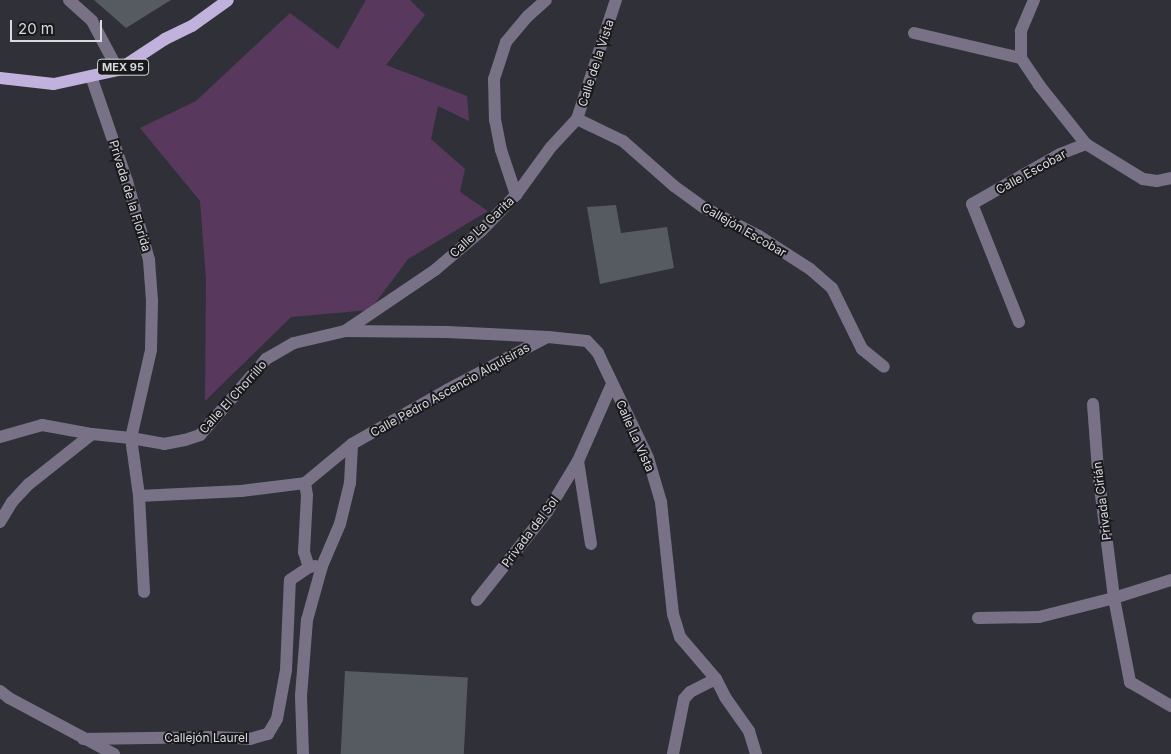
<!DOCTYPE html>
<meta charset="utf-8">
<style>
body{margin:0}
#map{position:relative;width:1171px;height:754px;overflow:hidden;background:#303138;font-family:Inter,sans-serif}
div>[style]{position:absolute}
.green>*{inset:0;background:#58395d}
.building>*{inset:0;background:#565a61;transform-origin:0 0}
.minor>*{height:12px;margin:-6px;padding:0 6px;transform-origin:6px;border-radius:6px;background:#797287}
.major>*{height:12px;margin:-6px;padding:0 6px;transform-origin:6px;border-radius:6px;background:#c1b2dd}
span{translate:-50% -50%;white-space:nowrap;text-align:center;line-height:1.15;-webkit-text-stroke:4px #19191c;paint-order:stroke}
.shield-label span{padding:1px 4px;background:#19191c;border:1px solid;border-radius:4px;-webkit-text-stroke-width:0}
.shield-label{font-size:11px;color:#d9dade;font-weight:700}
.street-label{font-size:12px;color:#d9dade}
.scale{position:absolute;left:10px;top:20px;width:92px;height:22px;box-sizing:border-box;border:2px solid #d9dade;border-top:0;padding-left:6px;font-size:15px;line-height:18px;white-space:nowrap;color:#d9dade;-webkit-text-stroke:4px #19191c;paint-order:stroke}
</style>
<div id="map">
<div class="green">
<i style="clip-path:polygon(366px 0,410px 0,425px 15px,386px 65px,467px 96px,469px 121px,438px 106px,431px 139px,465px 169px,460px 192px,488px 211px,408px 259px,370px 310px,291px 317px,205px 401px,206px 279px,200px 201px,140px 128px,196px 101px,290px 13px,338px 49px)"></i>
</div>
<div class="building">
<i style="clip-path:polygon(94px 0,171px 0,126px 28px)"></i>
<i style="clip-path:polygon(616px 205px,621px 233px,667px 227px,674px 268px,600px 284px,587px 207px)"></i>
<i style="left:345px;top:671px;width:123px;height:83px;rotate:3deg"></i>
</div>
<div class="minor">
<i style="left:69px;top:0;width:31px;rotate:42deg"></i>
<i style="left:92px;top:21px;width:55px;rotate:62deg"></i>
<i style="left:1034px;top:0;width:34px;rotate:113deg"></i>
<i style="left:1021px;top:31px;width:27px;rotate:90deg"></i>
<i style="left:1021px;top:58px;width:32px;rotate:56deg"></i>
<i style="left:1039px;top:85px;width:75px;rotate:51.5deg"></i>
<i style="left:1086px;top:144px;width:67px;rotate:31.6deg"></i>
<i style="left:1143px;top:179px;width:14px;rotate:8deg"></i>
<i style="left:1157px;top:181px;width:14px;rotate:-12deg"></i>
<i style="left:914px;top:33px;width:110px;rotate:13.2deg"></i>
<i style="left:91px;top:76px;width:111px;rotate:71.1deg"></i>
<i style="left:127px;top:181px;width:82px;rotate:74.4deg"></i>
<i style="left:149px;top:260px;width:41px;rotate:85.8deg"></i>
<i style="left:152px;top:301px;width:49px;rotate:91.2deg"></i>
<i style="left:151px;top:350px;width:90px;rotate:102.8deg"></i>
<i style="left:131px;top:438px;width:59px;rotate:82.1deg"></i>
<i style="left:139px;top:496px;width:96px;rotate:87deg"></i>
<i style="left:577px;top:119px;width:51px;rotate:25.6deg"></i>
<i style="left:623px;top:141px;width:68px;rotate:41.4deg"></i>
<i style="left:674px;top:186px;width:36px;rotate:36deg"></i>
<i style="left:703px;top:207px;width:63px;rotate:27.4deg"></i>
<i style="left:759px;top:236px;width:61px;rotate:32.9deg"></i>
<i style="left:810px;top:269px;width:29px;rotate:41deg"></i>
<i style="left:832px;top:288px;width:68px;rotate:63.8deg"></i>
<i style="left:862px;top:349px;width:28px;rotate:39deg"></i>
<i style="left:516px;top:195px;width:47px;rotate:-108.4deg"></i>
<i style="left:501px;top:150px;width:31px;rotate:-101deg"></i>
<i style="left:495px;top:120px;width:41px;rotate:-91.4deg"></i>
<i style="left:494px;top:79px;width:39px;rotate:-72deg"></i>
<i style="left:506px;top:42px;width:34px;rotate:-50deg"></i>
<i style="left:528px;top:16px;width:24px;rotate:-42deg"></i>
<i style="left:1019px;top:322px;width:127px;rotate:-111.7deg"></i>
<i style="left:972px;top:204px;width:101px;rotate:-29.6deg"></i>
<i style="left:1060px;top:154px;width:28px;rotate:-21deg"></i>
<i style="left:345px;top:331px;width:109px;rotate:-34.1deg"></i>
<i style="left:435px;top:270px;width:60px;rotate:-40.3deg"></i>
<i style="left:481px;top:231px;width:50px;rotate:-45.8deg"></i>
<i style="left:516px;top:195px;width:59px;rotate:-53.9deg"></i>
<i style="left:551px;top:147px;width:38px;rotate:-47deg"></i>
<i style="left:577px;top:119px;width:125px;rotate:-71.9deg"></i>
<i style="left:1093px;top:404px;width:67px;rotate:85.7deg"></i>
<i style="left:1098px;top:471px;width:128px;rotate:82.8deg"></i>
<i style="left:1114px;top:598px;width:86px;rotate:79.2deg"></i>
<i style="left:1130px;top:682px;width:48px;rotate:30.3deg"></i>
<i style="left:0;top:437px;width:44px;rotate:-15.9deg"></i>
<i style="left:42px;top:425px;width:51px;rotate:10.2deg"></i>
<i style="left:92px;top:434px;width:39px;rotate:6deg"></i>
<i style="left:131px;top:438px;width:34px;rotate:10deg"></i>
<i style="left:164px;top:444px;width:21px;rotate:-11deg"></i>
<i style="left:185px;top:440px;width:16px;rotate:-18deg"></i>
<i style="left:200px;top:435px;width:101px;rotate:-49deg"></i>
<i style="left:266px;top:359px;width:32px;rotate:-30deg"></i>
<i style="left:294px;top:343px;width:52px;rotate:-13.2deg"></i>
<i style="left:345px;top:331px;width:102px;rotate:0.6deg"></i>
<i style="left:447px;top:332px;width:101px;rotate:2.8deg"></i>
<i style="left:548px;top:337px;width:39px;rotate:6deg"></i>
<i style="left:587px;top:341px;width:16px;rotate:47deg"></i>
<i style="left:598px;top:353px;width:116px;rotate:64.5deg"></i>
<i style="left:648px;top:458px;width:46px;rotate:73.5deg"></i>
<i style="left:661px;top:502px;width:113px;rotate:83.9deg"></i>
<i style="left:673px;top:614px;width:24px;rotate:73deg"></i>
<i style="left:680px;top:637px;width:55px;rotate:49.4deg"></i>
<i style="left:716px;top:679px;width:20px;rotate:63deg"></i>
<i style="left:725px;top:697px;width:42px;rotate:54.8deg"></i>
<i style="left:749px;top:731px;width:24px;rotate:73deg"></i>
<i style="left:578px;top:461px;width:84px;rotate:81.1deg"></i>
<i style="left:305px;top:483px;width:12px;rotate:81deg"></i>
<i style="left:307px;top:495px;width:57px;rotate:93deg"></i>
<i style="left:304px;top:552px;width:16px;rotate:72deg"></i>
<i style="left:309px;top:567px;width:6px;rotate:-9deg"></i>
<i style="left:139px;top:496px;width:102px;rotate:-2.8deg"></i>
<i style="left:241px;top:491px;width:64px;rotate:-7.1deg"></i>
<i style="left:305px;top:483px;width:61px;rotate:-39.7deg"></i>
<i style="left:0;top:522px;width:23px;rotate:-59deg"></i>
<i style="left:12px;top:502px;width:25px;rotate:-47deg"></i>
<i style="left:29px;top:484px;width:80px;rotate:-38.4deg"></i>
<i style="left:477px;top:600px;width:112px;rotate:-51.5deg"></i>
<i style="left:547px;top:512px;width:60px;rotate:-58.7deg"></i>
<i style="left:578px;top:461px;width:84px;rotate:-66.2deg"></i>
<i style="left:978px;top:618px;width:61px;rotate:-0.9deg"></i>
<i style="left:1039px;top:617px;width:77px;rotate:-14.2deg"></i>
<i style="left:1114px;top:598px;width:60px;rotate:-17.5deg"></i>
<i style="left:0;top:691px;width:11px;rotate:38deg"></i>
<i style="left:9px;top:698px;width:119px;rotate:28.1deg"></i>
<i style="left:83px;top:739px;width:132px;rotate:-0.9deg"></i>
<i style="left:215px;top:737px;width:35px;rotate:3deg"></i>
<i style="left:250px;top:739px;width:19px;rotate:-16deg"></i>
<i style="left:268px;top:734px;width:17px;rotate:-59deg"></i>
<i style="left:277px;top:719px;width:50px;rotate:-79.6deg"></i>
<i style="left:286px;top:670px;width:90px;rotate:-87.5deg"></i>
<i style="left:290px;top:580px;width:23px;rotate:-34deg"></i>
<i style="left:303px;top:754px;width:58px;rotate:-92deg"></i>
<i style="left:301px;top:696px;width:76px;rotate:-85.5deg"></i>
<i style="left:307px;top:620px;width:56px;rotate:-74.5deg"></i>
<i style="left:322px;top:566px;width:46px;rotate:-66.8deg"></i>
<i style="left:340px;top:524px;width:42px;rotate:-76.3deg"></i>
<i style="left:350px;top:483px;width:39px;rotate:-87deg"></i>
<i style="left:352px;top:444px;width:109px;rotate:-29.6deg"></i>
<i style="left:447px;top:390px;width:113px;rotate:-27.9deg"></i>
<i style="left:673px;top:754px;width:56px;rotate:-78.7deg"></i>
<i style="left:684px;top:699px;width:9px;rotate:-49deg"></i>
<i style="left:690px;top:692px;width:29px;rotate:-27deg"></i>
</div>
<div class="major">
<i style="left:0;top:78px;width:54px;rotate:6.3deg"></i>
<i style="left:54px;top:84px;width:66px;rotate:-12.3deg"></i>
<i style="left:118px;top:70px;width:56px;rotate:-33.4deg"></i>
<i style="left:165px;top:39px;width:30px;rotate:-26deg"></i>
<i style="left:192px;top:26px;width:44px;rotate:-35.8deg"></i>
</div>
<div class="shield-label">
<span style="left:123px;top:67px">MEX 95</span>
</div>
<div class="street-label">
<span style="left:596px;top:63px;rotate:-72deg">Calle de la Vista</span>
<span style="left:1031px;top:172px;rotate:-29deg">Calle Escobar</span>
<span style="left:130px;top:196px;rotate:73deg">Privada de la Florida</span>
<span style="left:482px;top:227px;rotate:-43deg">Calle La Garita</span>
<span style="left:744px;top:230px;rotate:30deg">Callejón Escobar</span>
<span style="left:450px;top:390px;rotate:-29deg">Calle Pedro Ascencio Alquisiras</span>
<span style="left:233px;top:397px;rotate:-48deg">Calle El Chorrillo</span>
<span style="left:635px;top:436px;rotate:66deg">Calle La Vista</span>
<span style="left:1102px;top:501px;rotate:-97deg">Privada Cirián</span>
<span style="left:530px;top:532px;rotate:-53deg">Privada del Sol</span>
<span style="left:206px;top:738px">Callejón Laurel</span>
</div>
<div class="scale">20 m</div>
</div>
